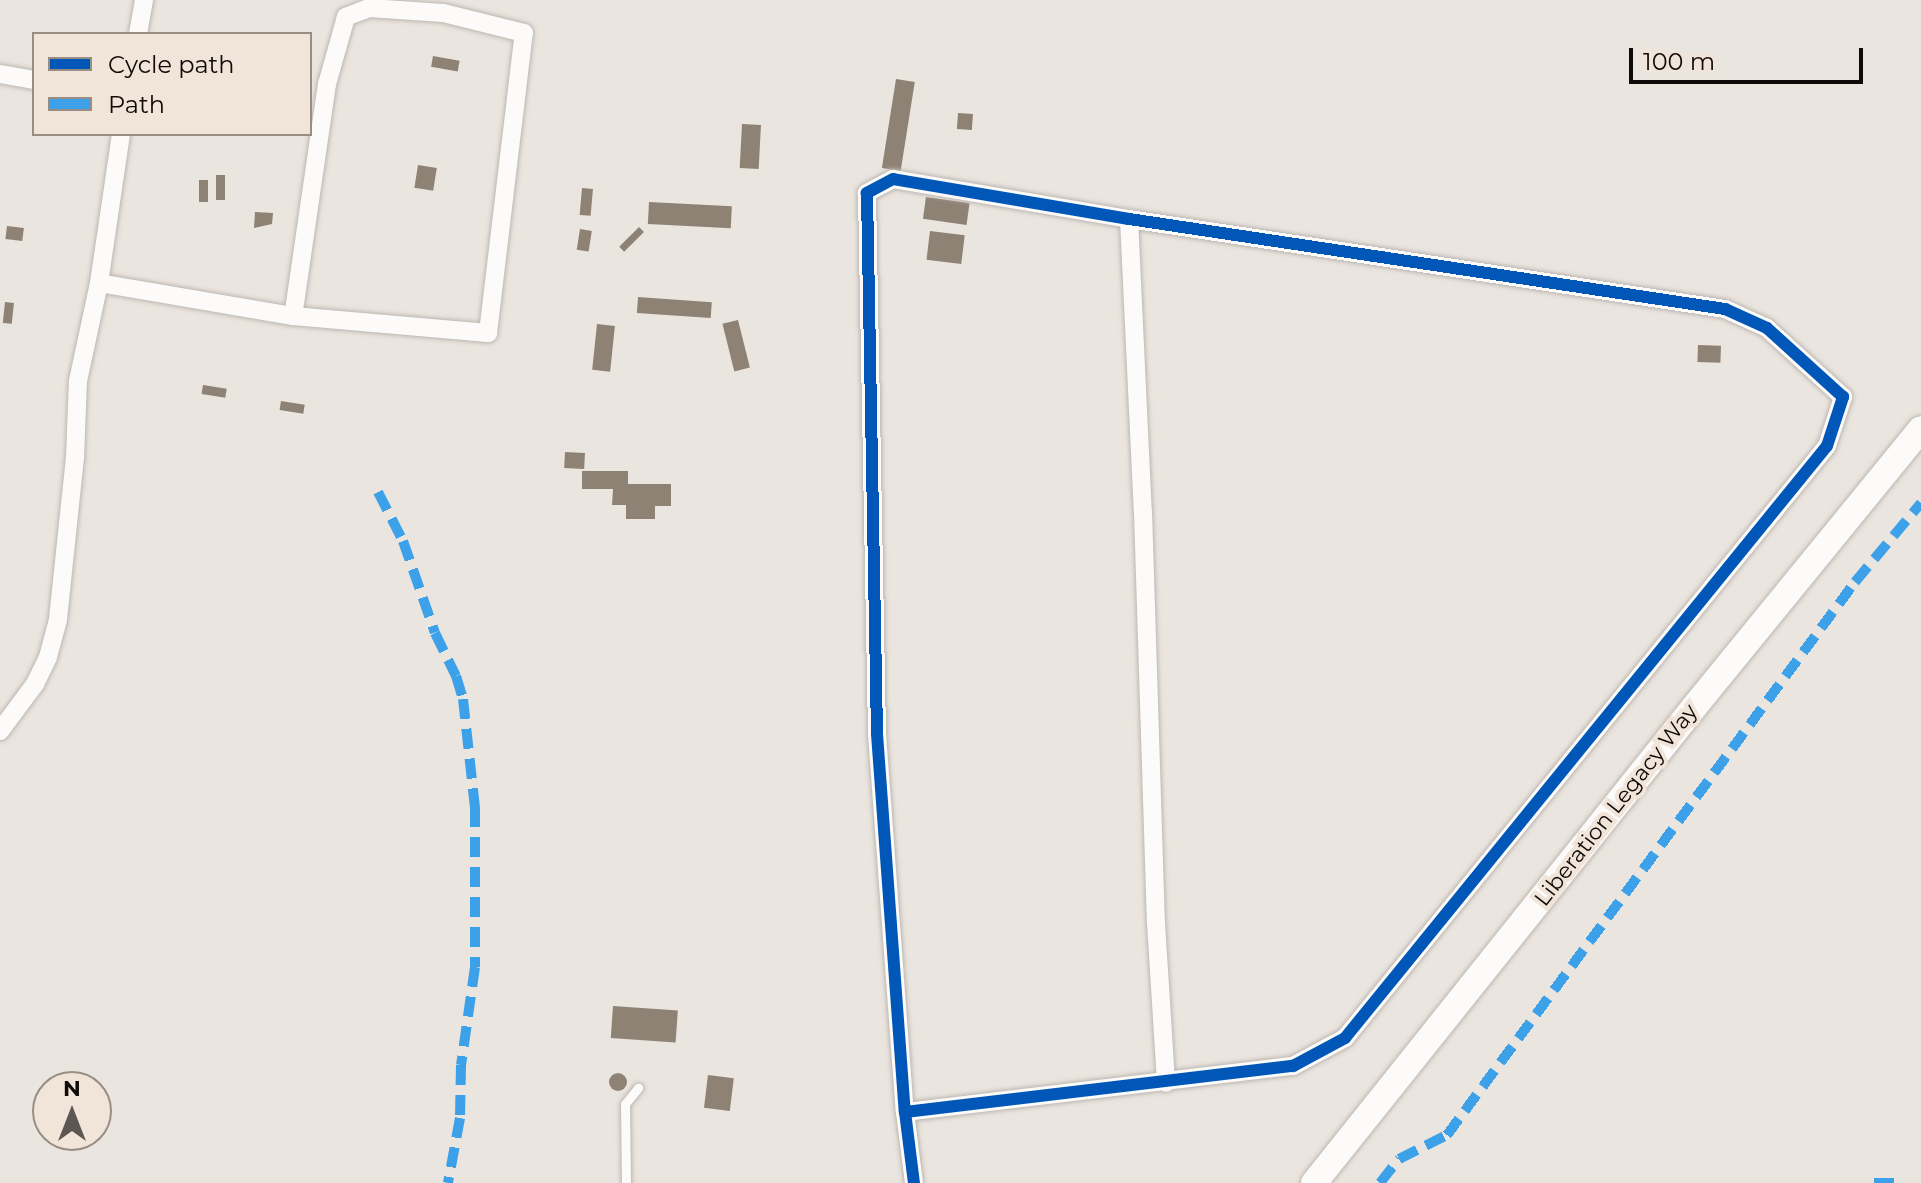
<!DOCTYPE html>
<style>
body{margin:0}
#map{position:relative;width:1921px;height:1183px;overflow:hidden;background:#ebe5df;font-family:Montserrat,sans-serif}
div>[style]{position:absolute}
.building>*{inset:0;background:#8e8275;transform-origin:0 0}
.round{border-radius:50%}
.roads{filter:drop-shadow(0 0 2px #bcb7b2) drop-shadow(0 0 2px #bcb7b2)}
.lane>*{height:9px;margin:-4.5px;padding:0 4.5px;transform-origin:4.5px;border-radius:4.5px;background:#fcfbfa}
.street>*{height:18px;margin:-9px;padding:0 9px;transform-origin:9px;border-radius:9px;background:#fcfbfa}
.secondary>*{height:26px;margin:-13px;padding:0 13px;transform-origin:13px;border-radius:13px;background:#fcfbfa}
.quiet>*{height:10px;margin-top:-5px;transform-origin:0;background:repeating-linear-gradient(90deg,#3da1e9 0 20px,transparent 0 30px)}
.cycleway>*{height:12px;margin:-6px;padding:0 6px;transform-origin:6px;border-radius:6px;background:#0057b8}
span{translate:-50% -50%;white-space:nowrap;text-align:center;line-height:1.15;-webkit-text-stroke:8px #f1e4d9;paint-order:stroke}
.street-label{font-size:22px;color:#0f0b08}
.legend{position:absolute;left:32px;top:32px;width:280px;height:104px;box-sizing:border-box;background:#f1e4d9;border:2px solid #978d85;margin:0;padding:10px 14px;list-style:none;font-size:24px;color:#0f0b08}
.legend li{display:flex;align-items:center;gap:16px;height:40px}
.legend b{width:40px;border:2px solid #978d85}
.north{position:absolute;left:32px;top:1071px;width:80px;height:80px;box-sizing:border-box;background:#f1e4d9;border:2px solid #978d85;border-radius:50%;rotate:0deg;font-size:22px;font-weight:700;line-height:32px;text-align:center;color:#0f0b08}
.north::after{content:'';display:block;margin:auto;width:28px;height:36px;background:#5c5753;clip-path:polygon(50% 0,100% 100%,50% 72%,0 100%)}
.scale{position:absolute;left:1629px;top:48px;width:234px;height:36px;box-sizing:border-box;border:4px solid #0f0b08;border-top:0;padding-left:10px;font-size:24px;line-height:28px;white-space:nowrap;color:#0f0b08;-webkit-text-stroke:6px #f1e4d9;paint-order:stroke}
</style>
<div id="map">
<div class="building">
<i style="left:433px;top:56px;width:27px;height:11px;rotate:10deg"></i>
<i style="left:896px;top:79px;width:19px;height:90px;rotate:9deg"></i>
<i style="left:958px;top:113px;width:15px;height:16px;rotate:4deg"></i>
<i style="left:742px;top:124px;width:19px;height:44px;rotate:3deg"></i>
<i style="left:418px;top:165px;width:19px;height:23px;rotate:9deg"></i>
<i style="left:216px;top:175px;width:9px;height:25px"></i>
<i style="left:199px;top:180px;width:9px;height:22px"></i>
<i style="left:582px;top:188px;width:11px;height:27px;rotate:5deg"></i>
<i style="left:926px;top:197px;width:44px;height:22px;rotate:8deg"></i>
<i style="left:649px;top:202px;width:83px;height:22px;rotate:3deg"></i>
<i style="clip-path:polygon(255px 212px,273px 213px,272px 224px,254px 228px)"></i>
<i style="left:7px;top:226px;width:17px;height:13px;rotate:7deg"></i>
<i style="left:639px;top:227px;width:7px;height:28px;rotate:45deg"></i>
<i style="left:580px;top:229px;width:12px;height:21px;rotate:9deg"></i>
<i style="left:930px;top:231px;width:35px;height:29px;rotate:7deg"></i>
<i style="left:638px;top:297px;width:74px;height:16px;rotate:4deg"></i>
<i style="left:5px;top:302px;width:9px;height:21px;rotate:6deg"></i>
<i style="left:738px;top:320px;width:49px;height:16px;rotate:76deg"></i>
<i style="left:597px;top:324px;width:18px;height:46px;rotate:6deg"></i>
<i style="left:1698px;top:345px;width:23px;height:17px;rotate:2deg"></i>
<i style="left:203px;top:385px;width:24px;height:9px;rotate:9deg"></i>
<i style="left:281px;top:401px;width:24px;height:9px;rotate:9deg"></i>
<i style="left:565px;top:452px;width:20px;height:16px;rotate:3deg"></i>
<i style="clip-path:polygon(582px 471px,628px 471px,628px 484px,671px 484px,671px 506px,655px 506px,655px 519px,626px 519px,626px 505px,612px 505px,613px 489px,582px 489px)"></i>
<i style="left:613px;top:1006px;width:65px;height:32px;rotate:4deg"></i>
<i class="round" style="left:609px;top:1073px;width:18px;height:18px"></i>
<i style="left:708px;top:1075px;width:26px;height:33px;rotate:7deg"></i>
</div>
<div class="roads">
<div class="lane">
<i style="left:626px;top:1183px;width:79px;rotate:-90.7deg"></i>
<i style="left:625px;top:1104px;width:21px;rotate:-51deg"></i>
</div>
<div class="street">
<i style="left:138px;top:34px;width:35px;rotate:-80deg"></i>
<i style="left:0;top:74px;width:35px;rotate:10deg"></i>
<i style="left:1129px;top:219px;width:293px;rotate:87.3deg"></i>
<i style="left:1143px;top:512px;width:411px;rotate:88.2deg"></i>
<i style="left:1156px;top:923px;width:160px;rotate:86.4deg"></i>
<i style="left:99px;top:283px;width:197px;rotate:9.7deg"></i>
<i style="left:293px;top:316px;width:196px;rotate:5deg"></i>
<i style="left:488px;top:333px;width:302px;rotate:-83.2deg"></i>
<i style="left:524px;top:33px;width:83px;rotate:-166.1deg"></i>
<i style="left:443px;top:13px;width:74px;rotate:-176.1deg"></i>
<i style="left:369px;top:8px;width:25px;rotate:159deg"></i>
<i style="left:346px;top:17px;width:70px;rotate:105.8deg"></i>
<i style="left:327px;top:84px;width:234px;rotate:98.3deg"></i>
<i style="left:0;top:731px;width:59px;rotate:-53.3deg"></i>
<i style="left:35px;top:684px;width:30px;rotate:-64deg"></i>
<i style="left:48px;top:657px;width:39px;rotate:-75deg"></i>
<i style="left:58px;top:619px;width:162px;rotate:-84deg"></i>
<i style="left:75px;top:458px;width:77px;rotate:-87.8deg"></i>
<i style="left:78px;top:381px;width:100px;rotate:-77.9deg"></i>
<i style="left:99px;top:283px;width:151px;rotate:-81.6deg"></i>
<i style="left:905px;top:1112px;width:391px;rotate:-6.8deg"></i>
<i style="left:1293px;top:1066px;width:59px;rotate:-28.3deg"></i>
<i style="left:1345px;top:1038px;width:763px;rotate:-50.85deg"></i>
<i style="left:1827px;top:446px;width:52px;rotate:-71.9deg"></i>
<i style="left:1843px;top:397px;width:103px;rotate:-137.8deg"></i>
<i style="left:1767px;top:328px;width:46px;rotate:-155.7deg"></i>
<i style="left:1725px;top:309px;width:603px;rotate:-171.41deg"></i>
<i style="left:1129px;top:219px;width:239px;rotate:-170.4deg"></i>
<i style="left:893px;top:179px;width:30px;rotate:152deg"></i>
<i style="left:867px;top:193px;width:541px;rotate:88.94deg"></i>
<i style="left:877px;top:734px;width:379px;rotate:85.8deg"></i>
<i style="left:905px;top:1112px;width:72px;rotate:82.8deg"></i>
</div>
<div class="secondary">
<i style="left:1314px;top:1183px;width:610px;rotate:-51.38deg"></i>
<i style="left:1695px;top:706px;width:357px;rotate:-50.8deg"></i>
</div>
</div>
<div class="quiet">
<i style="left:378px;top:492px;width:55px;rotate:63deg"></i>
<i style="left:403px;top:541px;width:97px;rotate:70.8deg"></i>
<i style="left:435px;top:633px;width:48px;rotate:64deg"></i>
<i style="left:456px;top:676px;width:24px;rotate:73deg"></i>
<i style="left:463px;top:699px;width:109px;rotate:83.7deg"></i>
<i style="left:475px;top:807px;width:160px;rotate:90deg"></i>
<i style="left:475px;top:967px;width:99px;rotate:98.1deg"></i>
<i style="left:461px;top:1065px;width:53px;rotate:91.1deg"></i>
<i style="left:460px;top:1118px;width:66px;rotate:100.5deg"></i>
<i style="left:1380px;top:1183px;width:31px;rotate:-52deg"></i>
<i style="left:1399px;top:1159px;width:54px;rotate:-26.6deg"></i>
<i style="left:1447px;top:1135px;width:687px;rotate:-53.58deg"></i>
<i style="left:1855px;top:582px;width:103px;rotate:-50.1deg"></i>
<i style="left:1874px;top:1183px;width:27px"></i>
</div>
<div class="cycleway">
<i style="left:905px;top:1112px;width:391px;rotate:-6.8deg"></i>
<i style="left:1293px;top:1066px;width:59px;rotate:-28.3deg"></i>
<i style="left:1345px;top:1038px;width:763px;rotate:-50.85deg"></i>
<i style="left:1827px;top:446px;width:52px;rotate:-71.9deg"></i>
<i style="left:1843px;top:397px;width:103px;rotate:-137.8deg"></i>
<i style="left:1767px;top:328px;width:46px;rotate:-155.7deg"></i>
<i style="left:1725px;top:309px;width:603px;rotate:-171.41deg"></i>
<i style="left:1129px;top:219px;width:239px;rotate:-170.4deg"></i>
<i style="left:893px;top:179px;width:30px;rotate:152deg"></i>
<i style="left:867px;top:193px;width:541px;rotate:88.94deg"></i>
<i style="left:877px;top:734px;width:379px;rotate:85.8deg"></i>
<i style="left:905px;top:1112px;width:72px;rotate:82.8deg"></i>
</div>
<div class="street-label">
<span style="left:1616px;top:805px;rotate:-52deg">Liberation Legacy Way</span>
</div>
<ul class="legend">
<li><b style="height:10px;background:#0057b8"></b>Cycle path</li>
<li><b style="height:10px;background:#3da1e9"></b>Path</li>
</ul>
<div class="north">N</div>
<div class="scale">100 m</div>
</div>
